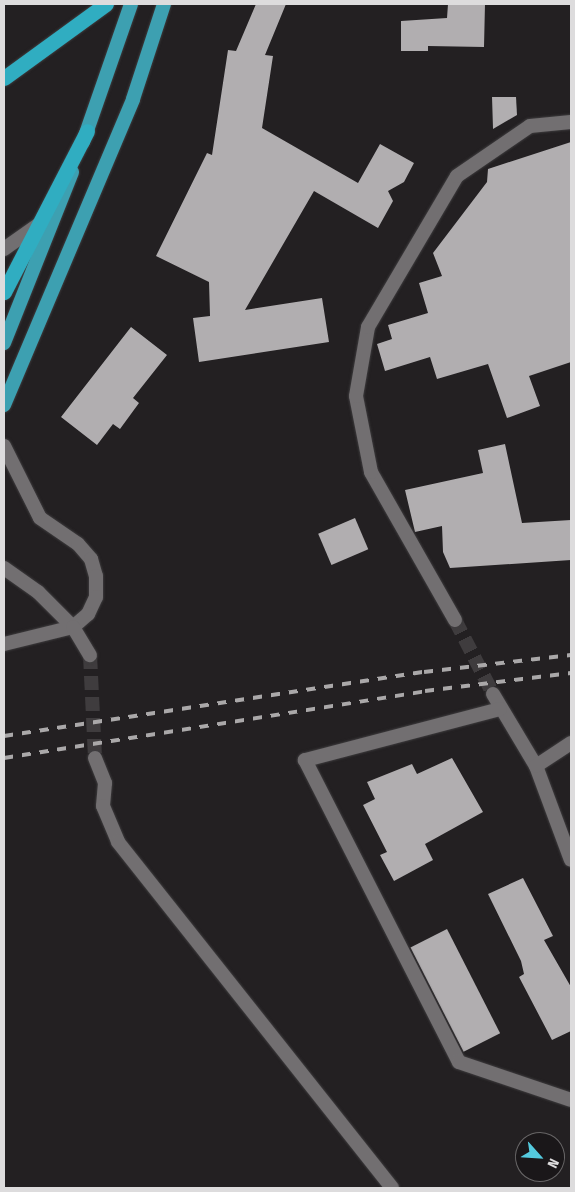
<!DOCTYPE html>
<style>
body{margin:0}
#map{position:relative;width:575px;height:1192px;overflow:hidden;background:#232022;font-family:"Fira Sans Condensed",sans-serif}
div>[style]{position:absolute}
.building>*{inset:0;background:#b1aeb0;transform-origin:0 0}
.minor-tunnel>*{height:14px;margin-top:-7px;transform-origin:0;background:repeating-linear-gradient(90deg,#3f3c3e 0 14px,transparent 0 21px)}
.roads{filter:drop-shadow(0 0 1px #3e3c3e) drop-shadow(0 0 1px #3e3c3e)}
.minor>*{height:14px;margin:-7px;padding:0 7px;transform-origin:7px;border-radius:7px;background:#726f71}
.trunk>*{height:14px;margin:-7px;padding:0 7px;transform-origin:7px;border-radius:7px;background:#3da0b1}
.motorway>*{height:15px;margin:-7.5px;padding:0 7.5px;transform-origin:7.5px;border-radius:7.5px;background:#30adc1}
.rail>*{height:4px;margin-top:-2px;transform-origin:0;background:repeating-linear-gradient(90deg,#aaa8a9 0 9px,transparent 0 18px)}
span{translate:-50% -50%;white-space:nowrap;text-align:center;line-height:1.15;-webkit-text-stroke:5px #1a1719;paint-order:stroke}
.frame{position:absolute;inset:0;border:5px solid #dddcdd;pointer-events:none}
.north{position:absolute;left:515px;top:1132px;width:50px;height:50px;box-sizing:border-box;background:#1a1719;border:1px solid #686667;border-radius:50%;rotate:116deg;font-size:14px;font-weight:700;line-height:20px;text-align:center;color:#dddcdd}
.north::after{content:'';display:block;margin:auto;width:18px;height:22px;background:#54cade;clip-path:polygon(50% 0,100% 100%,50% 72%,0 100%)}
</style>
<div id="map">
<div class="building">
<i style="clip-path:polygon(256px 4px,286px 4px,265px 55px,273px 56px,262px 128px,358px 183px,380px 144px,414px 163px,404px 182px,388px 191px,393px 201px,378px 228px,314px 191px,245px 310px,322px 298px,329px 342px,199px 362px,193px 318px,210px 316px,209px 282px,156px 256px,207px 153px,212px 155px,228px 50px,236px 51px)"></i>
<i style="clip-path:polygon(448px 4px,485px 4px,484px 47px,428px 46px,428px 51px,401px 51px,401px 21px,447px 18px)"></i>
<i style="clip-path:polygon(492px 97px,516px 97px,517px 115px,493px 129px)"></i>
<i style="clip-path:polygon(571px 142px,571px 362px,529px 376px,540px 406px,507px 418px,488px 364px,437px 379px,430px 357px,385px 371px,377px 344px,392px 339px,388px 325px,428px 313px,419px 283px,442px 276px,433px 253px,487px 182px,488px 169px)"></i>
<i style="clip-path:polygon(131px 327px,167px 355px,133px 398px,139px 403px,120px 429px,113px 424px,97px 445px,61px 417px)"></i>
<i style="clip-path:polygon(505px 444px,522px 523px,571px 520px,571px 560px,450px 568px,443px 552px,442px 526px,415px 532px,405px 490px,483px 473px,478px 450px)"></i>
<i style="left:355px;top:518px;width:34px;height:40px;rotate:67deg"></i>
<i style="clip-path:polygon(452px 758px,483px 812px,425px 844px,433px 860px,394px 881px,380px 855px,387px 852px,363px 805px,375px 799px,367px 782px,412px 764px,417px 774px)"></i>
<i style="clip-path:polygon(523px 878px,553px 936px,544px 940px,571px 987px,571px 1031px,552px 1040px,519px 977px,524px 974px,521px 961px,488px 894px)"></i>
<i style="left:447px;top:929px;width:117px;height:41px;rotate:63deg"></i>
</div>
<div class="minor-tunnel">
<i style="left:455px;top:620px;width:83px;rotate:62.8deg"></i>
<i style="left:90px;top:655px;width:103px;rotate:87.2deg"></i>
</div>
<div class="roads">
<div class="minor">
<i style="left:4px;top:249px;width:42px;rotate:-35.2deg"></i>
<i style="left:4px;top:446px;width:80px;rotate:63.4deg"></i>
<i style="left:40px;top:518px;width:46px;rotate:34.4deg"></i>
<i style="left:78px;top:544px;width:20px;rotate:49deg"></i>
<i style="left:91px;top:559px;width:18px;rotate:74deg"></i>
<i style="left:96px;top:576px;width:21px;rotate:90deg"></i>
<i style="left:96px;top:597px;width:19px;rotate:115deg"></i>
<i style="left:88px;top:614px;width:20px;rotate:139deg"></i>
<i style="left:73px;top:627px;width:71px;rotate:166.2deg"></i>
<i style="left:4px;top:568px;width:42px;rotate:35.2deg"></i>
<i style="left:38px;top:592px;width:49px;rotate:45deg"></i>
<i style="left:73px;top:627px;width:33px;rotate:59deg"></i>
<i style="left:455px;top:620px;width:170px;rotate:-119.6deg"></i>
<i style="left:371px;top:472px;width:77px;rotate:-101.2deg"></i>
<i style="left:356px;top:396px;width:70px;rotate:-80.1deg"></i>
<i style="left:368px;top:327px;width:175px;rotate:-59.5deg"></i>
<i style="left:457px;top:176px;width:88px;rotate:-34.4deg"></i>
<i style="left:530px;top:126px;width:41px;rotate:-5.6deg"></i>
<i style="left:493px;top:694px;width:84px;rotate:59.2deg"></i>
<i style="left:536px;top:766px;width:100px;rotate:69.6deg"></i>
<i style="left:500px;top:709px;width:202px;rotate:165.3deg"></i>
<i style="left:305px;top:760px;width:339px;rotate:63deg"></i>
<i style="left:459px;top:1062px;width:118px;rotate:18.7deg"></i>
<i style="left:95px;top:758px;width:27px;rotate:68deg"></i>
<i style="left:105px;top:783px;width:23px;rotate:95deg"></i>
<i style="left:103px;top:806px;width:39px;rotate:67deg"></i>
<i style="left:118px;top:842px;width:441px;rotate:51.6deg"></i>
<i style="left:536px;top:766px;width:42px;rotate:-33.3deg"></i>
</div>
<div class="trunk">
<i style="left:83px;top:142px;width:146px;rotate:-70.8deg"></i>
<i style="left:4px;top:343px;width:184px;rotate:-68.3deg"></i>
<i style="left:4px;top:405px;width:332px;rotate:-67.1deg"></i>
<i style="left:133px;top:99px;width:100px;rotate:-71.9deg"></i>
</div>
<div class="motorway">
<i style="left:4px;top:78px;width:126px;rotate:-36deg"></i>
<i style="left:4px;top:292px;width:181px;rotate:-62.7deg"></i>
</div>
</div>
<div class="rail">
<i style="left:4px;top:736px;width:425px;rotate:-8.7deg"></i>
<i style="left:424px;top:672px;width:148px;rotate:-6.6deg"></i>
<i style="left:4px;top:758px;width:426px;rotate:-9deg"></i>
<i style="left:425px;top:691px;width:147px;rotate:-7deg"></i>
</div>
<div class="frame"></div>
<div class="north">N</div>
</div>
